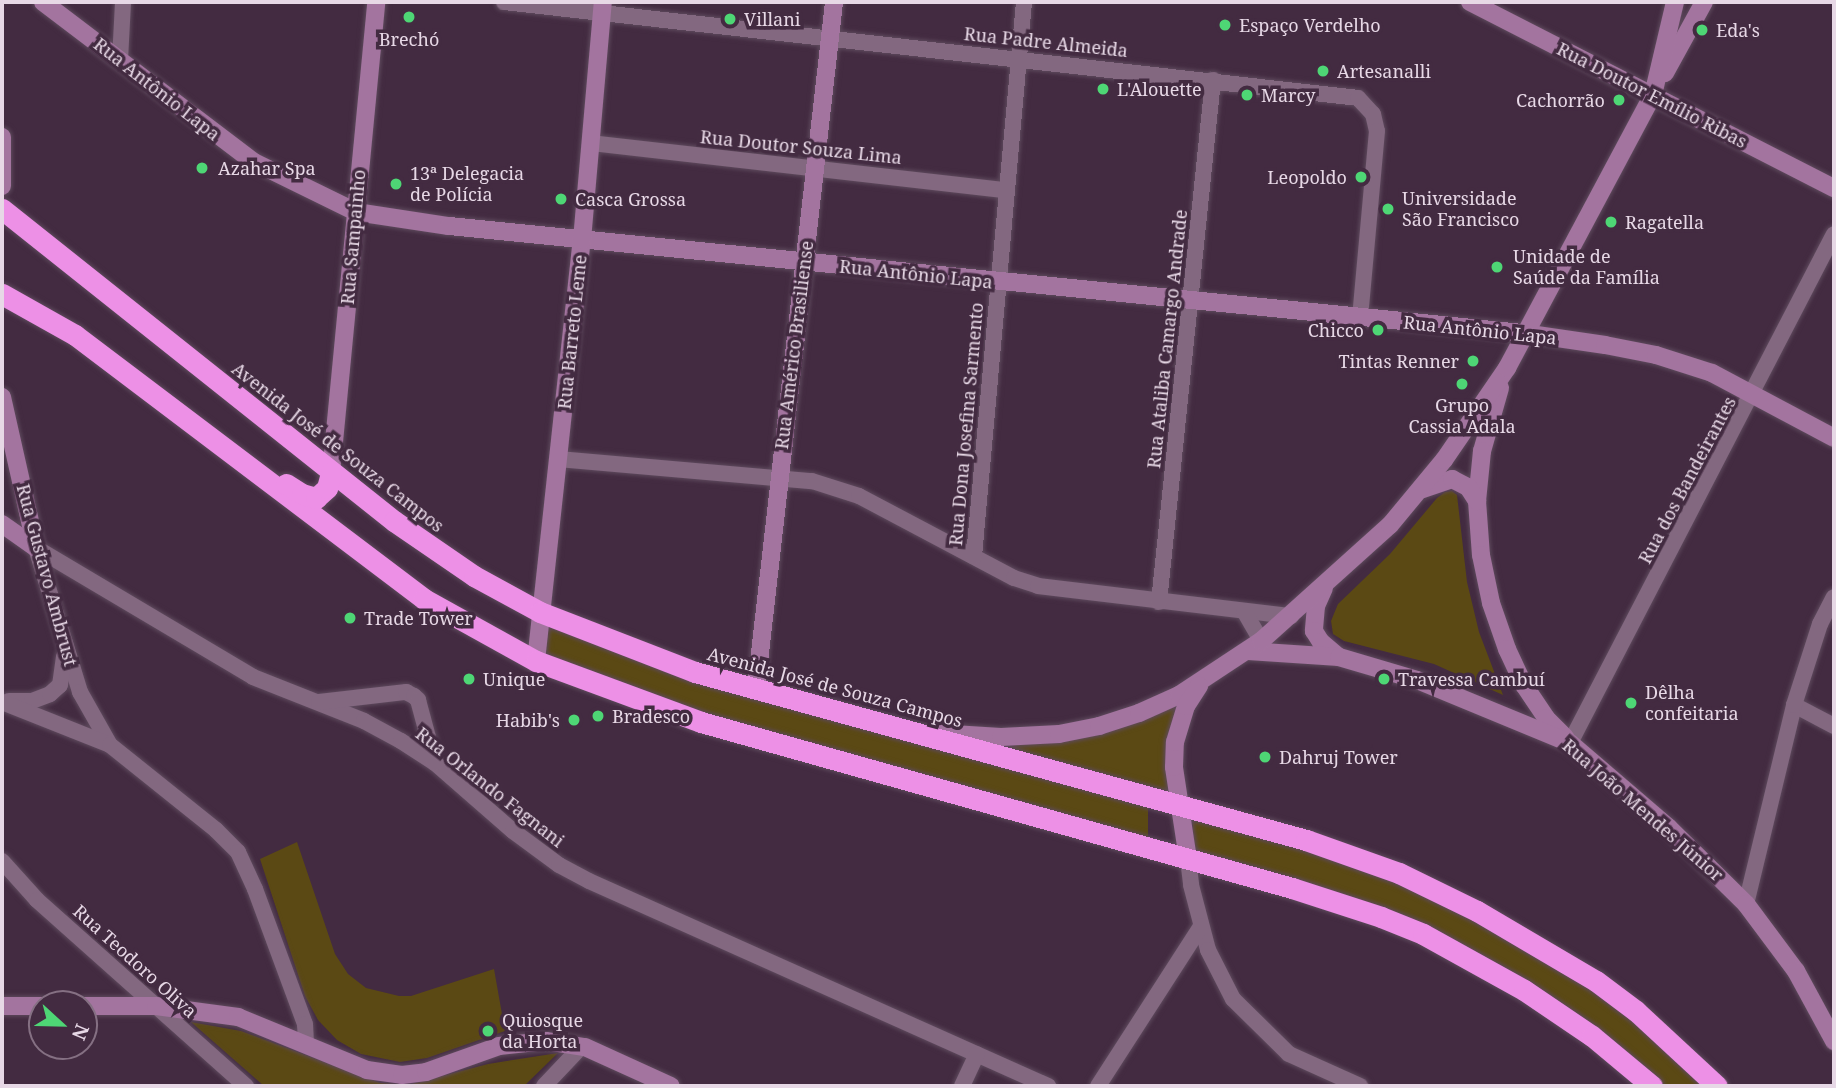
<!DOCTYPE html>
<meta charset="utf-8">
<style>
body{margin:0}
#map{position:relative;width:1836px;height:1088px;overflow:hidden;background:#432b41;font-family:"Noto Serif",serif}
div>[style]{position:absolute}
.green>*{inset:0;background:#5b4914}
.roads{filter:drop-shadow(0 0 2px #5e4a5d) drop-shadow(0 0 2px #5e4a5d)}
.street>*{height:16px;margin:-8px;padding:0 8px;transform-origin:8px;border-radius:8px;background:#836880}
.secondary>*{height:18px;margin:-9px;padding:0 9px;transform-origin:9px;border-radius:9px;background:#a3749f}
.highway>*{height:21px;margin:-10.5px;padding:0 10.5px;transform-origin:10.5px;border-radius:10.5px;background:#ed90e6}
.dots>*{width:19px;height:19px;translate:-50% -50%;box-sizing:border-box;border:4px solid #432b41;border-radius:50%}
span{translate:-50% -50%;white-space:nowrap;text-align:center;line-height:1.15;-webkit-text-stroke:7px #432b41;paint-order:stroke}
.poi-label{font-size:18px;color:#e7d8e6}
.left{translate:0 -50%;text-align:left}
.right{translate:-100% -50%;text-align:right}
.street-label{font-size:18px;color:#e7d8e6}
.frame{position:absolute;inset:0;border:4px solid #e7d8e6;pointer-events:none}
.north{position:absolute;left:28px;top:990px;width:70px;height:70px;box-sizing:border-box;background:#432b41;border:2px solid #857083;border-radius:50%;rotate:112deg;font-size:19px;font-weight:700;line-height:28px;text-align:center;color:#e7d8e6}
.north::after{content:'';display:block;margin:auto;width:24px;height:32px;background:#4ed675;clip-path:polygon(50% 0,100% 100%,50% 72%,0 100%)}
</style>
<div id="map">
<div class="green">
<i style="clip-path:polygon(1452px 491px,1457px 495px,1467px 582px,1479px 632px,1503px 695px,1434px 664px,1344px 641px,1333px 634px,1331px 621px,1338px 604px,1390px 554px,1437px 498px,1445px 492px)"></i>
<i style="clip-path:polygon(546px 623px,1148px 801px,1148px 840px,693px 712px,542px 657px)"></i>
<i style="clip-path:polygon(1178px 706px,1172px 792px,1006px 752px,1007px 742px)"></i>
<i style="clip-path:polygon(1192px 818px,1339px 857px,1442px 899px,1609px 999px,1707px 1086px,1661px 1086px,1491px 961px,1195px 854px)"></i>
<i style="clip-path:polygon(297px 842px,335px 954px,348px 974px,366px 988px,399px 996px,411px 996px,494px 969px,505px 1031px,427px 1058px,400px 1062px,361px 1054px,337px 1040px,318px 1020px,305px 996px,260px 859px)"></i>
<i style="clip-path:polygon(191px 1022px,241px 1031px,380px 1083px,408px 1085px,488px 1064px,558px 1053px,524px 1086px,264px 1086px)"></i>
</div>
<div class="roads">
<div class="street">
<i style="left:504px;top:2px;width:859px;rotate:6.41deg"></i>
<i style="left:1358px;top:98px;width:22px;rotate:47deg"></i>
<i style="left:1373px;top:114px;width:17px;rotate:77deg"></i>
<i style="left:1377px;top:131px;width:187px;rotate:95.2deg"></i>
<i style="left:120px;top:60px;width:58px;rotate:-87deg"></i>
<i style="left:591px;top:143px;width:418px;rotate:6.5deg"></i>
<i style="left:558px;top:459px;width:255px;rotate:5deg"></i>
<i style="left:812px;top:481px;width:49px;rotate:17.7deg"></i>
<i style="left:859px;top:496px;width:175px;rotate:27.9deg"></i>
<i style="left:1014px;top:578px;width:25px;rotate:18deg"></i>
<i style="left:1038px;top:586px;width:255px;rotate:6.8deg"></i>
<i style="left:36px;top:548px;width:252px;rotate:30.7deg"></i>
<i style="left:253px;top:677px;width:119px;rotate:21.6deg"></i>
<i style="left:364px;top:721px;width:42px;rotate:28.4deg"></i>
<i style="left:401px;top:741px;width:40px;rotate:32.9deg"></i>
<i style="left:435px;top:763px;width:103px;rotate:41.1deg"></i>
<i style="left:513px;top:831px;width:57px;rotate:36.5deg"></i>
<i style="left:559px;top:865px;width:34px;rotate:28deg"></i>
<i style="left:589px;top:881px;width:503px;rotate:24.07deg"></i>
<i style="left:36px;top:548px;width:151px;rotate:73deg"></i>
<i style="left:80px;top:692px;width:61px;rotate:60.5deg"></i>
<i style="left:974px;top:556px;width:556px;rotate:-84.84deg"></i>
<i style="left:1159px;top:602px;width:525px;rotate:-84.09deg"></i>
<i style="left:1244px;top:611px;width:34px;rotate:60deg"></i>
<i style="left:9px;top:701px;width:23px"></i>
<i style="left:32px;top:701px;width:19px;rotate:-21deg"></i>
<i style="left:50px;top:694px;width:13px;rotate:-42deg"></i>
<i style="left:60px;top:685px;width:29px;rotate:-82deg"></i>
<i style="left:2px;top:702px;width:116px;rotate:21.7deg"></i>
<i style="left:110px;top:745px;width:136px;rotate:38.7deg"></i>
<i style="left:216px;top:830px;width:31px;rotate:45deg"></i>
<i style="left:238px;top:852px;width:41px;rotate:65.3deg"></i>
<i style="left:255px;top:889px;width:144px;rotate:69.7deg"></i>
<i style="left:305px;top:1024px;width:19px;rotate:87deg"></i>
<i style="left:319px;top:702px;width:88px;rotate:-6.6deg"></i>
<i style="left:406px;top:692px;width:9px;rotate:27deg"></i>
<i style="left:414px;top:696px;width:6px;rotate:45deg"></i>
<i style="left:418px;top:700px;width:65px;rotate:74.9deg"></i>
<i style="left:1794px;top:705px;width:45px;rotate:27.7deg"></i>
<i style="left:1570px;top:743px;width:573px;rotate:-62.59deg"></i>
<i style="left:1188px;top:859px;width:26px;rotate:83deg"></i>
<i style="left:1191px;top:885px;width:67px;rotate:75.3deg"></i>
<i style="left:1208px;top:950px;width:55px;rotate:63deg"></i>
<i style="left:1233px;top:999px;width:78px;rotate:44.5deg"></i>
<i style="left:1289px;top:1054px;width:78px;rotate:24.3deg"></i>
<i style="left:2px;top:861px;width:52px;rotate:48.1deg"></i>
<i style="left:37px;top:900px;width:280px;rotate:41.7deg"></i>
<i style="left:1746px;top:904px;width:205px;rotate:-76.4deg"></i>
<i style="left:1794px;top:705px;width:85px;rotate:-72.2deg"></i>
<i style="left:1820px;top:624px;width:30px;rotate:-63deg"></i>
<i style="left:544px;top:1086px;width:55px;rotate:-46.5deg"></i>
<i style="left:962px;top:1086px;width:35px;rotate:-65deg"></i>
<i style="left:1098px;top:1086px;width:190px;rotate:-57.2deg"></i>
</div>
<div class="secondary">
<i style="left:43px;top:2px;width:265px;rotate:37.2deg"></i>
<i style="left:254px;top:162px;width:114px;rotate:26.1deg"></i>
<i style="left:356px;top:212px;width:94px;rotate:8.6deg"></i>
<i style="left:449px;top:226px;width:1079px;rotate:5.69deg"></i>
<i style="left:1523px;top:333px;width:83px;rotate:8.3deg"></i>
<i style="left:1605px;top:345px;width:52px;rotate:11.1deg"></i>
<i style="left:1656px;top:355px;width:59px;rotate:17.8deg"></i>
<i style="left:1712px;top:373px;width:138px;rotate:28deg"></i>
<i style="left:1470px;top:2px;width:409px;rotate:27.1deg"></i>
<i style="left:1665px;top:73px;width:81px;rotate:-61.2deg"></i>
<i style="left:2px;top:137px;width:49px;rotate:90deg"></i>
<i style="left:1500px;top:388px;width:66px;rotate:105.9deg"></i>
<i style="left:1482px;top:451px;width:50px;rotate:95.7deg"></i>
<i style="left:1477px;top:501px;width:54px;rotate:85.8deg"></i>
<i style="left:1481px;top:555px;width:49px;rotate:78.2deg"></i>
<i style="left:1491px;top:603px;width:49px;rotate:70.8deg"></i>
<i style="left:1507px;top:649px;width:40px;rotate:65deg"></i>
<i style="left:1524px;top:685px;width:40px;rotate:56deg"></i>
<i style="left:1546px;top:718px;width:27px;rotate:45deg"></i>
<i style="left:2px;top:397px;width:155px;rotate:77.3deg"></i>
<i style="left:331px;top:473px;width:473px;rotate:-84.5deg"></i>
<i style="left:1423px;top:489px;width:31px;rotate:-19deg"></i>
<i style="left:1452px;top:479px;width:18px;rotate:27deg"></i>
<i style="left:1468px;top:487px;width:17px;rotate:57deg"></i>
<i style="left:2px;top:524px;width:42px;rotate:35.2deg"></i>
<i style="left:1324px;top:588px;width:20px;rotate:114deg"></i>
<i style="left:1316px;top:606px;width:25px;rotate:95deg"></i>
<i style="left:1314px;top:631px;width:13px;rotate:58deg"></i>
<i style="left:1321px;top:642px;width:23px;rotate:40deg"></i>
<i style="left:1248px;top:651px;width:91px;rotate:3.8deg"></i>
<i style="left:1339px;top:657px;width:81px;rotate:16.4deg"></i>
<i style="left:1417px;top:680px;width:165px;rotate:22.4deg"></i>
<i style="left:1570px;top:743px;width:129px;rotate:40.6deg"></i>
<i style="left:1668px;top:827px;width:110px;rotate:44.6deg"></i>
<i style="left:1746px;top:904px;width:84px;rotate:53.3deg"></i>
<i style="left:1796px;top:971px;width:80px;rotate:61.5deg"></i>
<i style="left:536px;top:661px;width:424px;rotate:-83.8deg"></i>
<i style="left:582px;top:240px;width:239px;rotate:-85deg"></i>
<i style="left:756px;top:688px;width:690px;rotate:-83.51deg"></i>
<i style="left:937px;top:733px;width:64px;rotate:3.6deg"></i>
<i style="left:1001px;top:737px;width:58px;rotate:-3deg"></i>
<i style="left:1059px;top:734px;width:41px;rotate:-11.3deg"></i>
<i style="left:1099px;top:726px;width:42px;rotate:-18deg"></i>
<i style="left:1139px;top:713px;width:44px;rotate:-24.2deg"></i>
<i style="left:1179px;top:695px;width:98px;rotate:-33.4deg"></i>
<i style="left:1261px;top:641px;width:173px;rotate:-42deg"></i>
<i style="left:1390px;top:525px;width:85px;rotate:-50.3deg"></i>
<i style="left:1444px;top:460px;width:112px;rotate:-55.6deg"></i>
<i style="left:1507px;top:368px;width:310px;rotate:-61.9deg"></i>
<i style="left:1653px;top:95px;width:96px;rotate:-76.7deg"></i>
<i style="left:1188px;top:859px;width:93px;rotate:-98.7deg"></i>
<i style="left:1174px;top:767px;width:25px;rotate:-88deg"></i>
<i style="left:1175px;top:742px;width:38px;rotate:-73deg"></i>
<i style="left:1186px;top:706px;width:24px;rotate:-57deg"></i>
<i style="left:2px;top:1006px;width:40px"></i>
<i style="left:84px;top:1006px;width:72px"></i>
<i style="left:156px;top:1006px;width:83px;rotate:7.6deg"></i>
<i style="left:238px;top:1017px;width:139px;rotate:22.3deg"></i>
<i style="left:367px;top:1070px;width:35px;rotate:8deg"></i>
<i style="left:402px;top:1075px;width:24px;rotate:-7deg"></i>
<i style="left:426px;top:1072px;width:77px;rotate:-19.6deg"></i>
<i style="left:499px;top:1046px;width:47px;rotate:-6.1deg"></i>
<i style="left:546px;top:1041px;width:39px;rotate:9deg"></i>
<i style="left:585px;top:1047px;width:94px;rotate:24.4deg"></i>
</div>
<div class="highway">
<i style="left:2px;top:209px;width:501px;rotate:38.52deg"></i>
<i style="left:394px;top:521px;width:97px;rotate:34.5deg"></i>
<i style="left:474px;top:576px;width:75px;rotate:28.6deg"></i>
<i style="left:540px;top:612px;width:166px;rotate:21.2deg"></i>
<i style="left:695px;top:672px;width:634px;rotate:15.37deg"></i>
<i style="left:1306px;top:840px;width:99px;rotate:19.5deg"></i>
<i style="left:1399px;top:873px;width:87px;rotate:26deg"></i>
<i style="left:1477px;top:911px;width:138px;rotate:30.5deg"></i>
<i style="left:1596px;top:981px;width:50px;rotate:36.9deg"></i>
<i style="left:1636px;top:1011px;width:110px;rotate:42.8deg"></i>
<i style="left:2px;top:294px;width:84px;rotate:29.3deg"></i>
<i style="left:75px;top:335px;width:438px;rotate:37.1deg"></i>
<i style="left:424px;top:599px;width:128px;rotate:29deg"></i>
<i style="left:536px;top:661px;width:176px;rotate:20.3deg"></i>
<i style="left:701px;top:722px;width:614px;rotate:15.69deg"></i>
<i style="left:1292px;top:888px;width:94px;rotate:18deg"></i>
<i style="left:1381px;top:917px;width:45px;rotate:22deg"></i>
<i style="left:1423px;top:934px;width:115px;rotate:29deg"></i>
<i style="left:1524px;top:990px;width:82px;rotate:34.1deg"></i>
<i style="left:1592px;top:1036px;width:78px;rotate:39.8deg"></i>
<i style="left:286px;top:484px;width:19px;rotate:32deg"></i>
<i style="left:302px;top:494px;width:15px;rotate:16deg"></i>
<i style="left:316px;top:498px;width:15px;rotate:-42deg"></i>
<i style="left:327px;top:488px;width:16px;rotate:-75deg"></i>
</div>
</div>
<div class="dots">
<i style="left:409px;top:17px;background:#4ed675"></i>
<i style="left:730px;top:19px;background:#4ed675"></i>
<i style="left:1225px;top:25px;background:#4ed675"></i>
<i style="left:1702px;top:30px;background:#4ed675"></i>
<i style="left:1323px;top:71px;background:#4ed675"></i>
<i style="left:1103px;top:89px;background:#4ed675"></i>
<i style="left:1247px;top:95px;background:#4ed675"></i>
<i style="left:1619px;top:100px;background:#4ed675"></i>
<i style="left:202px;top:168px;background:#4ed675"></i>
<i style="left:1361px;top:177px;background:#4ed675"></i>
<i style="left:396px;top:184px;background:#4ed675"></i>
<i style="left:561px;top:199px;background:#4ed675"></i>
<i style="left:1388px;top:209px;background:#4ed675"></i>
<i style="left:1611px;top:222px;background:#4ed675"></i>
<i style="left:1497px;top:267px;background:#4ed675"></i>
<i style="left:1378px;top:330px;background:#4ed675"></i>
<i style="left:1473px;top:361px;background:#4ed675"></i>
<i style="left:1462px;top:384px;background:#4ed675"></i>
<i style="left:350px;top:618px;background:#4ed675"></i>
<i style="left:469px;top:679px;background:#4ed675"></i>
<i style="left:1384px;top:679px;background:#4ed675"></i>
<i style="left:1631px;top:703px;background:#4ed675"></i>
<i style="left:598px;top:716px;background:#4ed675"></i>
<i style="left:574px;top:720px;background:#4ed675"></i>
<i style="left:1265px;top:757px;background:#4ed675"></i>
<i style="left:488px;top:1031px;background:#4ed675"></i>
</div>
<div class="poi-label">
<span class="left" style="left:744px;top:19px">Villani</span>
<span class="left" style="left:1239px;top:25px">Espaço Verdelho</span>
<span class="left" style="left:1716px;top:30px">Eda's</span>
<span style="left:409px;top:39px">Brechó</span>
<span class="left" style="left:1337px;top:71px">Artesanalli</span>
<span class="left" style="left:1117px;top:89px">L'Alouette</span>
<span class="left" style="left:1261px;top:95px">Marcy</span>
<span class="right" style="left:1605px;top:100px">Cachorrão</span>
<span class="left" style="left:218px;top:168px">Azahar Spa</span>
<span class="left" style="left:410px;top:184px">13ª Delegacia<br>de Polícia</span>
<span class="right" style="left:1347px;top:177px">Leopoldo</span>
<span class="left" style="left:575px;top:199px">Casca Grossa</span>
<span class="left" style="left:1402px;top:209px">Universidade<br>São Francisco</span>
<span class="left" style="left:1625px;top:222px">Ragatella</span>
<span class="left" style="left:1513px;top:267px">Unidade de<br>Saúde da Família</span>
<span class="right" style="left:1364px;top:330px">Chicco</span>
<span class="right" style="left:1459px;top:361px">Tintas Renner</span>
<span style="left:1462px;top:416px">Grupo<br>Cassia Adala</span>
<span class="left" style="left:364px;top:618px">Trade Tower</span>
<span class="left" style="left:483px;top:679px">Unique</span>
<span class="left" style="left:1398px;top:679px">Travessa Cambuí</span>
<span class="left" style="left:1645px;top:703px">Dêlha<br>confeitaria</span>
<span class="left" style="left:612px;top:716px">Bradesco</span>
<span class="right" style="left:560px;top:720px">Habib's</span>
<span class="left" style="left:1279px;top:757px">Dahruj Tower</span>
<span class="left" style="left:502px;top:1031px">Quiosque<br>da Horta</span>
</div>
<div class="street-label">
<span style="left:1046px;top:42px;rotate:6deg">Rua Padre Almeida</span>
<span style="left:157px;top:89px;rotate:38deg">Rua Antônio Lapa</span>
<span style="left:1652px;top:95px;rotate:27deg">Rua Doutor Emílio Ribas</span>
<span style="left:801px;top:147px;rotate:6deg">Rua Doutor Souza Lima</span>
<span style="left:353px;top:237px;rotate:-85deg">Rua Sampainho</span>
<span style="left:916px;top:274px;rotate:6deg">Rua Antônio Lapa</span>
<span style="left:1480px;top:330px;rotate:6deg">Rua Antônio Lapa</span>
<span style="left:572px;top:332px;rotate:-84deg">Rua Barreto Leme</span>
<span style="left:1167px;top:339px;rotate:-84deg">Rua Ataliba Camargo Andrade</span>
<span style="left:794px;top:345px;rotate:-83deg">Rua Américo Brasiliense</span>
<span style="left:966px;top:424px;rotate:-85deg">Rua Dona Josefina Sarmento</span>
<span style="left:338px;top:447px;rotate:38deg">Avenida José de Souza Campos</span>
<span style="left:1687px;top:480px;rotate:-62deg">Rua dos Bandeirantes</span>
<span style="left:47px;top:575px;rotate:75deg">Rua Gustavo Ambrust</span>
<span style="left:835px;top:687px;rotate:15deg">Avenida José de Souza Campos</span>
<span style="left:490px;top:787px;rotate:38deg">Rua Orlando Fagnani</span>
<span style="left:1643px;top:810px;rotate:41deg">Rua João Mendes Júnior</span>
<span style="left:135px;top:961px;rotate:42deg">Rua Teodoro Oliva</span>
</div>
<div class="frame"></div>
<div class="north">N</div>
</div>
